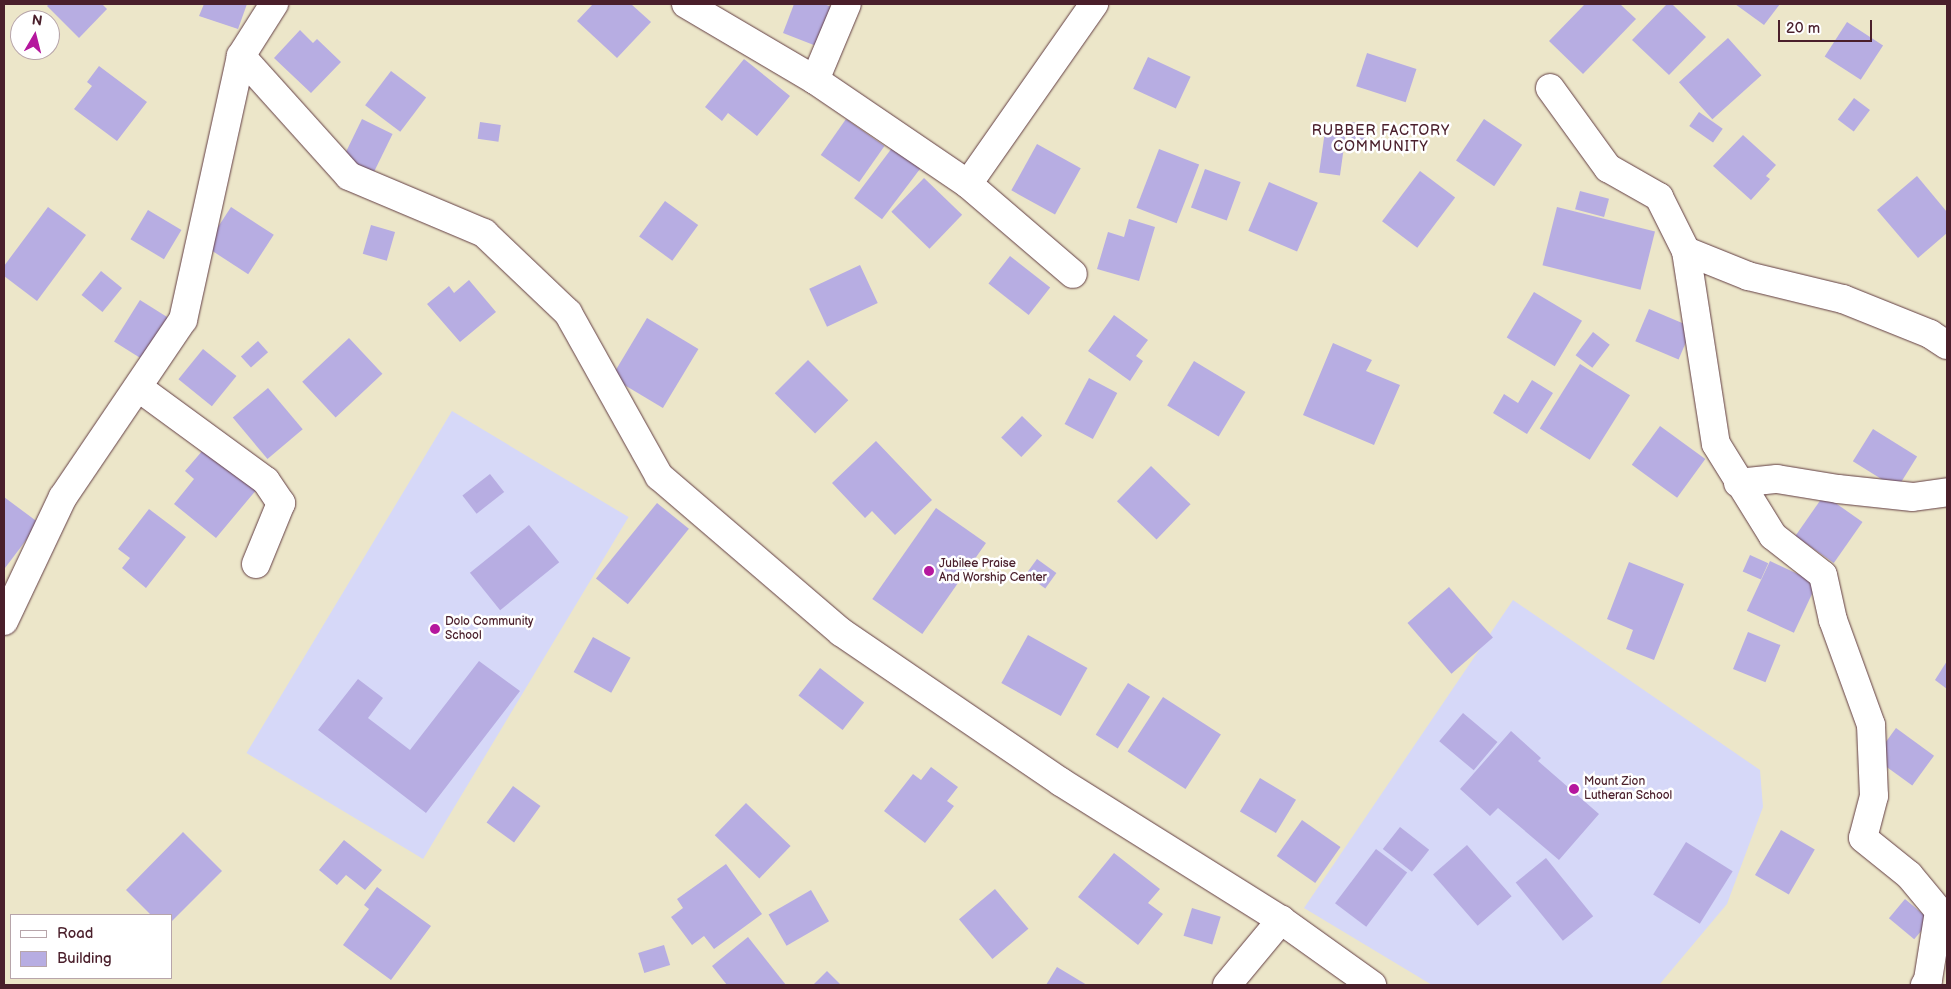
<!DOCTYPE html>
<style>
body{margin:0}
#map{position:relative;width:1951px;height:989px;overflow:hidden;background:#ece6c9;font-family:"Balsamiq Sans",sans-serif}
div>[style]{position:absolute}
.built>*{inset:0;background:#d6d8f8;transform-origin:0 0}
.building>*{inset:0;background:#b7ade2;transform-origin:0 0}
.roads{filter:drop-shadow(0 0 1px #623d43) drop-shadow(0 0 1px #623d43)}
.minor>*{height:28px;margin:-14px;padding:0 14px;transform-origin:14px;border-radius:14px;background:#fff}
.dots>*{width:14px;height:14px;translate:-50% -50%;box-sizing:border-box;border:2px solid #fff;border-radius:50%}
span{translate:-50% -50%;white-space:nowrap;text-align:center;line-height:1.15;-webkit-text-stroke:5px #fff;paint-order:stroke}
.poi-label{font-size:12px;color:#4a1f2b}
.left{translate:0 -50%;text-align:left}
.neighbourhood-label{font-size:14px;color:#4a1f2b;letter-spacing:1px}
.frame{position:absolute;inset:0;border:5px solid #4a1f2b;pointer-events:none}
.legend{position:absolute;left:10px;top:914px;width:162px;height:65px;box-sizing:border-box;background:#fff;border:1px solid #b7a5aa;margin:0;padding:6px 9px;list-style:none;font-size:15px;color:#4a1f2b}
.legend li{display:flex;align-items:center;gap:10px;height:25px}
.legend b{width:25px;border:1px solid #b7a5aa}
.north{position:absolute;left:10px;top:10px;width:50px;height:50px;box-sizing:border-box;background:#fff;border:1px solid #b7a5aa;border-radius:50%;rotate:8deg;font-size:14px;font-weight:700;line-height:20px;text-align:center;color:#4a1f2b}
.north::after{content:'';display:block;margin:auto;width:18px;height:22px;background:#b5179e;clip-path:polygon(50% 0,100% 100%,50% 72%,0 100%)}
.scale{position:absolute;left:1778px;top:20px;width:94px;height:22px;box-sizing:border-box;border:2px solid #4a1f2b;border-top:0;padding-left:6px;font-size:15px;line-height:18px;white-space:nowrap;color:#4a1f2b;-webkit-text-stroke:4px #fff;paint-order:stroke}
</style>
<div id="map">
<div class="built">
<i style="left:452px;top:411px;width:206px;height:399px;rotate:31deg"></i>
<i style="clip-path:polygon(1513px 600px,1760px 770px,1763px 807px,1727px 904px,1659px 985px,1432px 985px,1304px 908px)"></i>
</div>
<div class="building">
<i style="clip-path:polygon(49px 4px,102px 4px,107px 9px,79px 38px,47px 6px)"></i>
<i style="clip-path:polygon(204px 4px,247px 4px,238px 29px,199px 16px)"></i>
<i style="clip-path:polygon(593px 4px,631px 4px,651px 22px,617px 58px,577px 21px)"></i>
<i style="clip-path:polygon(794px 4px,824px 4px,840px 10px,824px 49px,783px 33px)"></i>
<i style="clip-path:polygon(1585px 4px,1620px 4px,1636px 19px,1583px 74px,1549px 41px)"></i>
<i style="clip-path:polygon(1667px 4px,1672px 4px,1706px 37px,1669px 75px,1632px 40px)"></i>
<i style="clip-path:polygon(1735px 4px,1780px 4px,1764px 25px)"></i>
<i style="left:1847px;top:22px;width:43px;height:41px;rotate:33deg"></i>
<i style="clip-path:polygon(300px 30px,313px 43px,317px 39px,341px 62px,311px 93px,274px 58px)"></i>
<i style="left:1728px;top:38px;width:50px;height:66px;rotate:48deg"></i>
<i style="left:1367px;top:53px;width:52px;height:35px;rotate:18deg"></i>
<i style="left:1148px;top:57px;width:47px;height:35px;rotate:25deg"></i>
<i style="clip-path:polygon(744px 59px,790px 96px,757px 136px,728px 113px,722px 121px,705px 107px)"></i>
<i style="clip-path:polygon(99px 66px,147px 102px,117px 141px,74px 109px,92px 86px,87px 82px)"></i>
<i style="left:391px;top:71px;width:44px;height:43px;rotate:37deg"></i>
<i style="left:1854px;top:98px;width:20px;height:27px;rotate:37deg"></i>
<i style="left:1699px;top:112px;width:29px;height:17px;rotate:35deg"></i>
<i style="left:362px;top:119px;width:34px;height:45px;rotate:26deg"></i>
<i style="left:846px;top:119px;width:47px;height:44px;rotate:35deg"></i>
<i style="left:1484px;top:119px;width:46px;height:50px;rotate:34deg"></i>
<i style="left:480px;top:122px;width:21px;height:17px;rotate:8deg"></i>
<i style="left:1352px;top:122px;width:16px;height:24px;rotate:14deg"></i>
<i style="left:1325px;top:131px;width:21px;height:42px;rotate:8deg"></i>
<i style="clip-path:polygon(1743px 135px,1776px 165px,1766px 176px,1770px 179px,1751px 200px,1713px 166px)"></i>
<i style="left:898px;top:140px;width:35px;height:73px;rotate:37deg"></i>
<i style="left:1037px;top:144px;width:50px;height:53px;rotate:29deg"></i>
<i style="left:1159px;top:149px;width:43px;height:63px;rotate:21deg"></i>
<i style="left:1205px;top:169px;width:38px;height:41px;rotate:20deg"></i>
<i style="left:1420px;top:171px;width:44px;height:63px;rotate:37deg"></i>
<i style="clip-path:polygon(1917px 176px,1947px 212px,1947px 233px,1918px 258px,1877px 210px)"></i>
<i style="left:924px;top:178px;width:53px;height:47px;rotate:44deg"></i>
<i style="left:1269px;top:182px;width:53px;height:53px;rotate:23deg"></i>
<i style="left:1580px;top:191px;width:30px;height:19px;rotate:15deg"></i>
<i style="left:665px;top:201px;width:41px;height:44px;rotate:36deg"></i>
<i style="clip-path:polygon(48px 207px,86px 235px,37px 301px,4px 276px,4px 266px)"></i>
<i style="left:231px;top:207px;width:51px;height:47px;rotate:33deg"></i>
<i style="left:1557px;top:207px;width:101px;height:60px;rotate:14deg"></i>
<i style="left:148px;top:210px;width:39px;height:34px;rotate:31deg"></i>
<i style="clip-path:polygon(1129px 219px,1155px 227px,1139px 281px,1097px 269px,1108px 232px,1124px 237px)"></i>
<i style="left:371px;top:225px;width:25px;height:30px;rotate:16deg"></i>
<i style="left:1010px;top:256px;width:51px;height:35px;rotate:38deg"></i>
<i style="left:860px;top:265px;width:42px;height:56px;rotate:65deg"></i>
<i style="left:101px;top:271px;width:27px;height:31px;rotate:39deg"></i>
<i style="clip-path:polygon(469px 280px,496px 312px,460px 342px,427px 304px,449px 286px,454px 293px)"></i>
<i style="left:1534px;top:292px;width:56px;height:53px;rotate:31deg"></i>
<i style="left:140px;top:300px;width:38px;height:49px;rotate:32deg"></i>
<i style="left:1649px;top:309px;width:47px;height:35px;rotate:23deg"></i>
<i style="clip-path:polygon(1114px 315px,1148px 340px,1136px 356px,1143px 361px,1130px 381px,1088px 351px)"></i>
<i style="left:647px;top:318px;width:60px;height:69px;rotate:31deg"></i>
<i style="left:1593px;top:332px;width:21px;height:29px;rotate:37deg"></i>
<i style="left:349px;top:338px;width:49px;height:64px;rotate:47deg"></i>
<i style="left:258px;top:341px;width:15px;height:23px;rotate:48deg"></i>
<i style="clip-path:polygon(1333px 343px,1372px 360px,1366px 371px,1400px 385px,1374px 445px,1303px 415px)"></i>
<i style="left:203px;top:349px;width:43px;height:39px;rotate:39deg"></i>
<i style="left:808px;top:360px;width:57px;height:47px;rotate:45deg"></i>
<i style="left:1194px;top:361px;width:60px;height:52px;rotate:31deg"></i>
<i style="left:1580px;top:364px;width:59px;height:76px;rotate:32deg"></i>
<i style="left:1089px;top:378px;width:32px;height:52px;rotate:28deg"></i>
<i style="clip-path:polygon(1532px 380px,1553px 393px,1527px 434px,1493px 413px,1504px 394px,1518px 403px)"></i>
<i style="left:268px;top:388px;width:54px;height:46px;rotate:50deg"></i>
<i style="left:1022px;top:416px;width:28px;height:30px;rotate:44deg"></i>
<i style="left:1660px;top:426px;width:56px;height:48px;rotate:36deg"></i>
<i style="left:1873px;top:429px;width:52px;height:38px;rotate:32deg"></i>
<i style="clip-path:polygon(876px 441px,932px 500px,895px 535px,872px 511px,865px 518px,832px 483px)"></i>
<i style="clip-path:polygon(203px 450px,262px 483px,216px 538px,174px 504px,194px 479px,185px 471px)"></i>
<i style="left:1151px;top:466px;width:55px;height:49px;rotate:44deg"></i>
<i style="left:490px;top:474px;width:23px;height:35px;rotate:52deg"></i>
<i style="left:1824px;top:495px;width:47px;height:50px;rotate:35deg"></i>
<i style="clip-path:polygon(4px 497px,39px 523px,5px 568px,4px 567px)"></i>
<i style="left:657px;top:503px;width:41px;height:97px;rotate:39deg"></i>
<i style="left:936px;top:508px;width:61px;height:111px;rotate:35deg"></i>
<i style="clip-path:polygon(149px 509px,186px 537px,146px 588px,122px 568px,130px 558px,118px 549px)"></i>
<i style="left:529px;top:525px;width:48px;height:76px;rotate:51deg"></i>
<i style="left:1750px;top:555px;width:20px;height:18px;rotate:24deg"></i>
<i style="left:1037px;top:559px;width:24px;height:19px;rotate:36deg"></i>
<i style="left:1770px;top:561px;width:52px;height:55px;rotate:25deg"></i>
<i style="clip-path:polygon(1629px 562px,1684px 584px,1654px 660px,1626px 649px,1633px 630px,1607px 619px)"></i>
<i style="left:1449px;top:587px;width:67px;height:55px;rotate:49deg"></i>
<i style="left:1748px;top:632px;width:35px;height:40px;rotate:22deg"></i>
<i style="left:1028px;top:635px;width:68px;height:55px;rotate:29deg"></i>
<i style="left:593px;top:637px;width:43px;height:40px;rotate:29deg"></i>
<i style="clip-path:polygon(479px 661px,520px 691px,426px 813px,318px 730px,358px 679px,383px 698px,368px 718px,410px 750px)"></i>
<i style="clip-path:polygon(1947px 661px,1947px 689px,1935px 680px)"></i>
<i style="left:820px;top:668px;width:56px;height:35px;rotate:38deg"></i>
<i style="left:1128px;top:683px;width:26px;height:61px;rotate:32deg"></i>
<i style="left:1163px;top:697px;width:69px;height:65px;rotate:33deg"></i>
<i style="left:1463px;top:713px;width:45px;height:37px;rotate:40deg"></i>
<i style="left:1896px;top:728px;width:47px;height:37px;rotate:36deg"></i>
<i style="clip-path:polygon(1511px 731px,1541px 758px,1538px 761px,1599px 814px,1559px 860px,1498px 808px,1490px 816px,1460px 789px)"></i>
<i style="clip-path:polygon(931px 767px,958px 787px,947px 801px,954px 806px,925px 843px,884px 811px,913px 774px,921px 780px)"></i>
<i style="left:1260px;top:778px;width:42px;height:39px;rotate:31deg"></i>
<i style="left:513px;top:786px;width:34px;height:45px;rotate:36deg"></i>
<i style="left:746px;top:803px;width:62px;height:45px;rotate:44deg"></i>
<i style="left:1302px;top:820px;width:47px;height:44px;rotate:35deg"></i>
<i style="left:1400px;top:827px;width:37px;height:28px;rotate:38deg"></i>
<i style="left:1781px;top:830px;width:39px;height:52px;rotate:30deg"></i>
<i style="clip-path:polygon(183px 832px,222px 871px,171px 922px,171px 915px,151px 915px,126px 890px)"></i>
<i style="clip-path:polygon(344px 840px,382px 870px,365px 890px,346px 875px,337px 885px,319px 870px)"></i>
<i style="left:1686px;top:842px;width:55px;height:62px;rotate:32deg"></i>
<i style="left:1467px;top:845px;width:68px;height:45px;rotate:49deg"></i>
<i style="left:1376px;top:849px;width:39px;height:68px;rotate:37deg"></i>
<i style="clip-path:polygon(1114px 853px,1160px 889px,1148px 903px,1163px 914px,1138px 945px,1078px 897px)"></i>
<i style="left:1546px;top:858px;width:75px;height:39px;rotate:51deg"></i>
<i style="clip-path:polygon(726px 864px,762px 914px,714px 949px,704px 936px,692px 945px,671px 917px,683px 908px,677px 899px)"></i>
<i style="clip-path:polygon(377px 887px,431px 926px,391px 980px,343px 945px,369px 909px,364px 905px)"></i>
<i style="left:995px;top:889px;width:52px;height:47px;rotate:50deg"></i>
<i style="left:811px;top:890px;width:36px;height:49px;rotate:60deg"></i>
<i style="left:1905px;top:899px;width:33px;height:25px;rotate:40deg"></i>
<i style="left:1192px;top:908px;width:30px;height:29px;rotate:17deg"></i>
<i style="clip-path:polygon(748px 937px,786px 985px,727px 985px,712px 966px)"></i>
<i style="left:664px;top:945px;width:21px;height:27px;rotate:73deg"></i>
<i style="clip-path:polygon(1057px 967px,1087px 985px,1046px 985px)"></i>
<i style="clip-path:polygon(827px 971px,841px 985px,813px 985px)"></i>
</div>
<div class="roads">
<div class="minor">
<i style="left:686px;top:4px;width:150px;rotate:30.5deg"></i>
<i style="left:815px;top:80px;width:82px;rotate:-67.2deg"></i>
<i style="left:241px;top:56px;width:161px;rotate:48deg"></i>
<i style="left:349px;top:176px;width:147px;rotate:22.9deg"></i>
<i style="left:484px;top:233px;width:116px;rotate:43.6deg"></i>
<i style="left:568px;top:313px;width:187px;rotate:60.8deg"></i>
<i style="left:659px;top:476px;width:240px;rotate:40.6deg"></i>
<i style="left:841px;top:632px;width:266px;rotate:34.3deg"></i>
<i style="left:1061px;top:782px;width:260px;rotate:32.1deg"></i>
<i style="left:1281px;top:920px;width:112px;rotate:35.5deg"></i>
<i style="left:815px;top:80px;width:185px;rotate:34.2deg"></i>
<i style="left:968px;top:184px;width:138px;rotate:40.6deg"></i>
<i style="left:1550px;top:88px;width:99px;rotate:54.1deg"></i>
<i style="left:1608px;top:168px;width:59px;rotate:29.6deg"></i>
<i style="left:1659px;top:197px;width:60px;rotate:63.4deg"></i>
<i style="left:1686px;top:251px;width:195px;rotate:81.2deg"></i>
<i style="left:1716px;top:444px;width:108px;rotate:58.2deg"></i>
<i style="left:1773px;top:536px;width:63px;rotate:38deg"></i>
<i style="left:1823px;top:575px;width:46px;rotate:77.5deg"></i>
<i style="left:1833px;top:620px;width:112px;rotate:70.1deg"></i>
<i style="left:1871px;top:725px;width:71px;rotate:87.6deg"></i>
<i style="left:1874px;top:796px;width:43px;rotate:104.7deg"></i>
<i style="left:1863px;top:838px;width:59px;rotate:38.8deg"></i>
<i style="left:1909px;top:875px;width:47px;rotate:50.2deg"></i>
<i style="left:1939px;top:911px;width:70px;rotate:99.1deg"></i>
<i style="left:1928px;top:980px;width:6px;rotate:121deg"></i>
<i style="left:968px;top:184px;width:220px;rotate:-55deg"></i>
<i style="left:1686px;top:251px;width:67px;rotate:22deg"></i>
<i style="left:1748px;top:276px;width:98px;rotate:13.6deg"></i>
<i style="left:1843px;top:299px;width:94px;rotate:21.9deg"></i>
<i style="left:1930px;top:334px;width:20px;rotate:33deg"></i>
<i style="left:139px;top:388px;width:157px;rotate:36.2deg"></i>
<i style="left:266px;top:481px;width:27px;rotate:56deg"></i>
<i style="left:281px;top:503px;width:66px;rotate:112.3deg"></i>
<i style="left:1738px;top:483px;width:39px;rotate:-6deg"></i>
<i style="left:1777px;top:479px;width:62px;rotate:9.3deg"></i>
<i style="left:1838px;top:489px;width:75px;rotate:6.1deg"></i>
<i style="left:1913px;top:497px;width:34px;rotate:-8deg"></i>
<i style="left:4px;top:621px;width:137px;rotate:-64.6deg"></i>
<i style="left:63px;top:497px;width:214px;rotate:-55.9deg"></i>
<i style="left:183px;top:320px;width:270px;rotate:-77.6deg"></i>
<i style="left:241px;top:56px;width:62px;rotate:-57.6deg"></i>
<i style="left:1227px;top:985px;width:85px;rotate:-50.3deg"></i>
</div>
</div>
<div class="dots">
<i style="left:929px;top:571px;background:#b5179e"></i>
<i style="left:435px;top:629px;background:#b5179e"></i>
<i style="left:1574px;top:789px;background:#b5179e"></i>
</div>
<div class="poi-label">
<span class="left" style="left:939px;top:571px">Jubilee Praise<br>And Worship Center</span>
<span class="left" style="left:445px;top:629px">Dolo Community<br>School</span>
<span class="left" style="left:1584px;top:789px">Mount Zion<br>Lutheran School</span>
</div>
<div class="neighbourhood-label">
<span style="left:1381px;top:139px">RUBBER FACTORY<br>COMMUNITY</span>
</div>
<div class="frame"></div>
<ul class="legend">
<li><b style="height:6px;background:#fff"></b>Road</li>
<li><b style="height:14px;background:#b7ade2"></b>Building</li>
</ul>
<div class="north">N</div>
<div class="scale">20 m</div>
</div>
